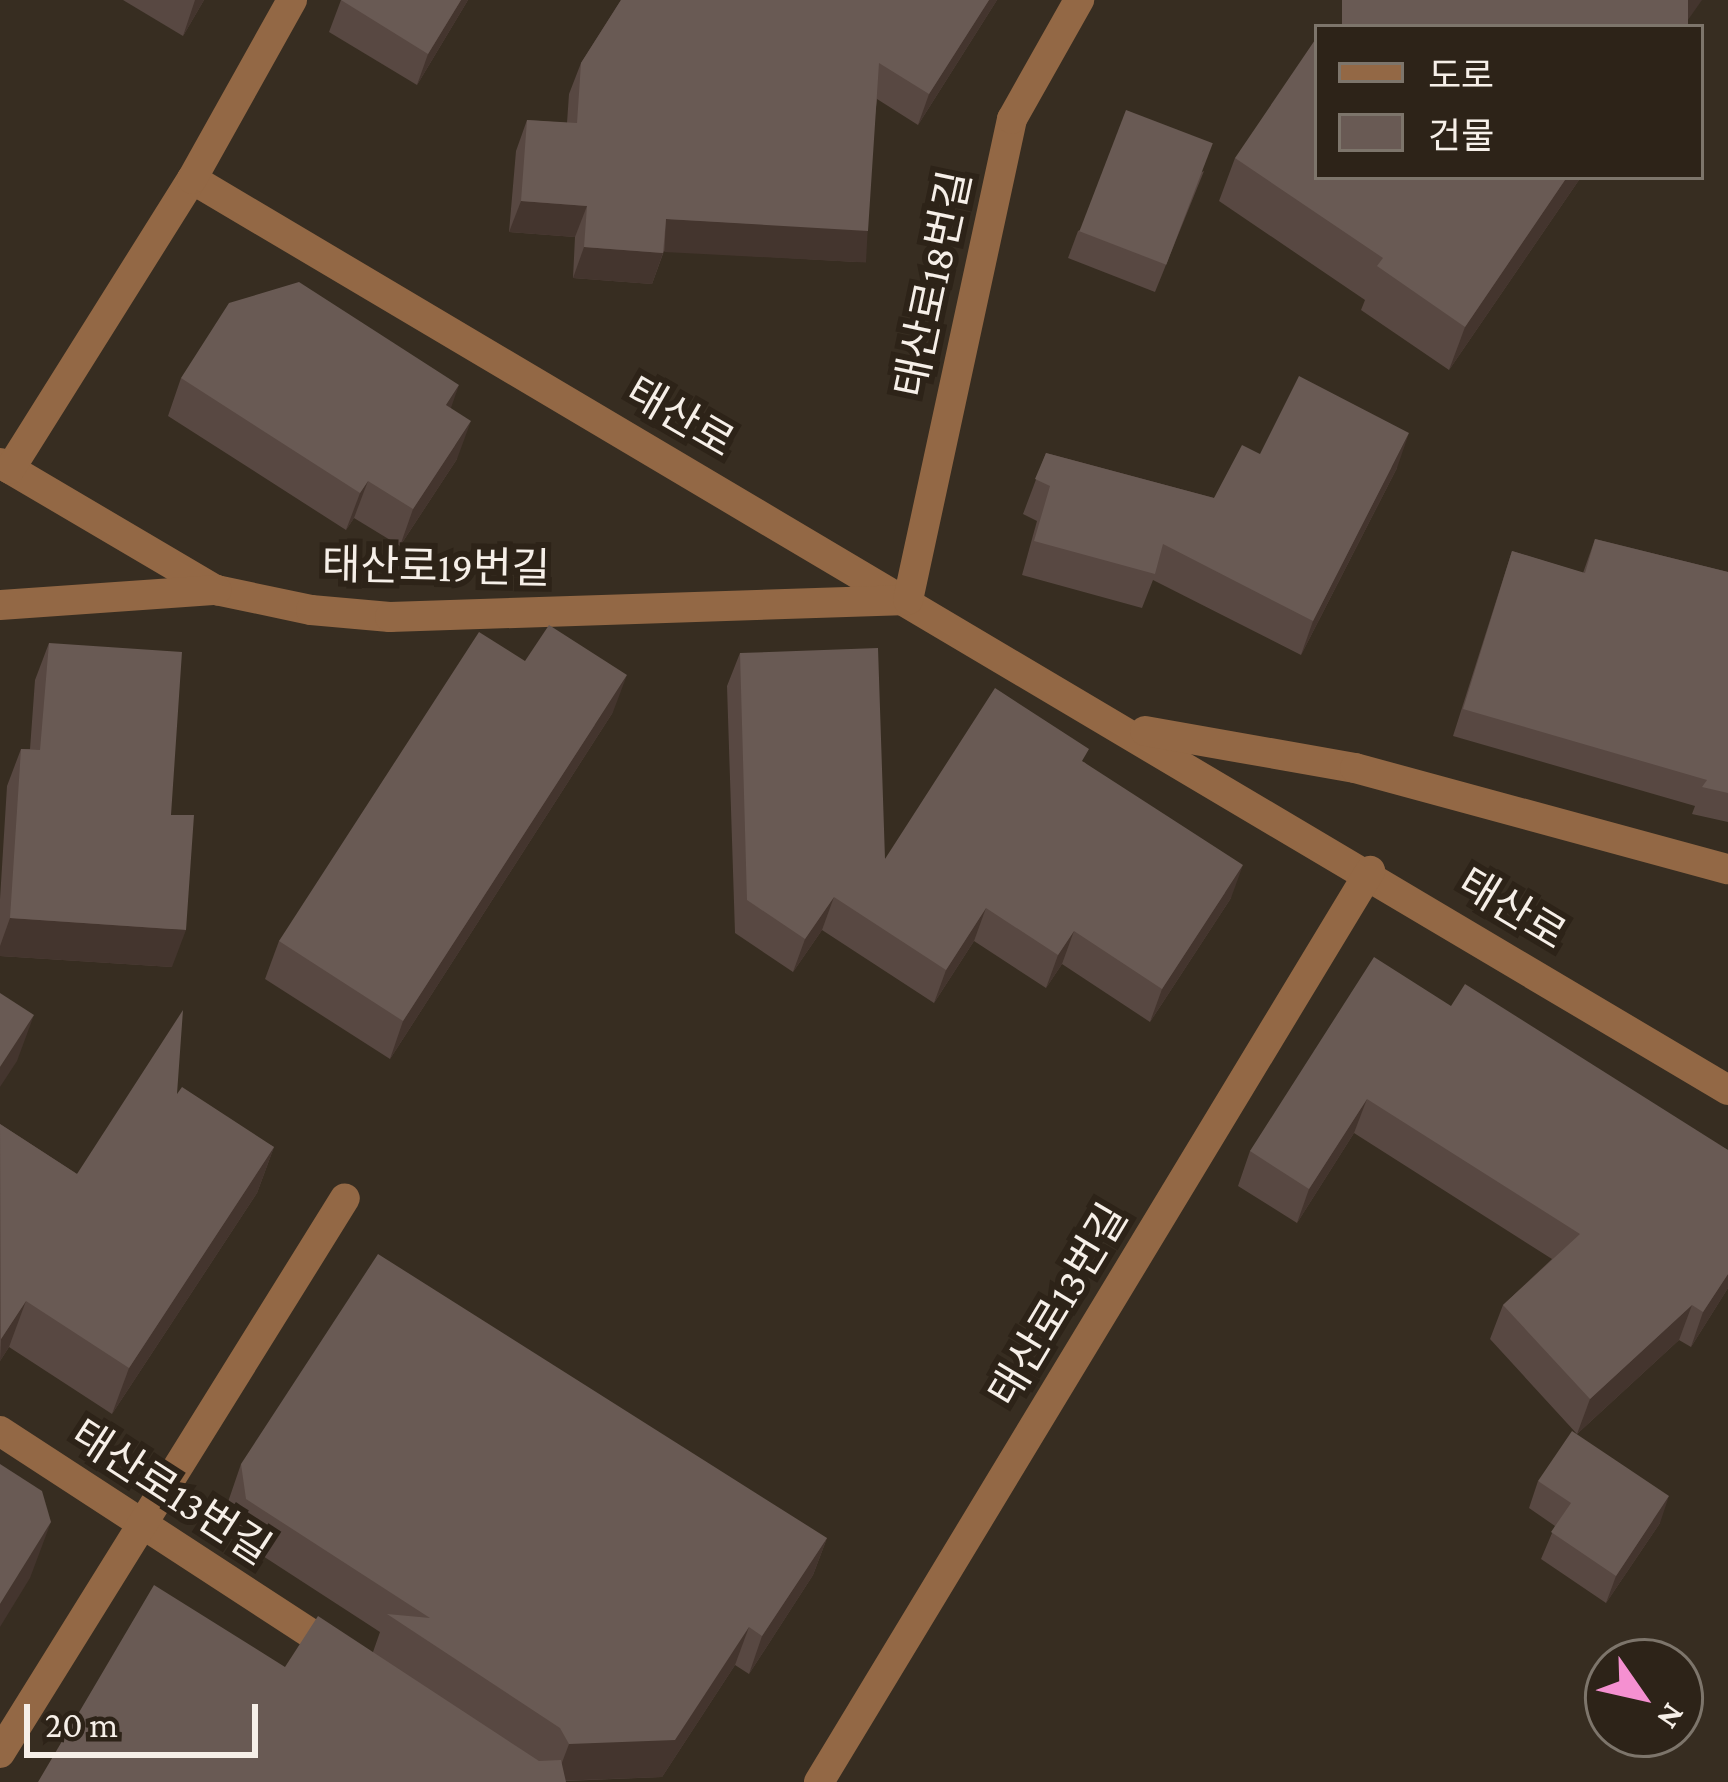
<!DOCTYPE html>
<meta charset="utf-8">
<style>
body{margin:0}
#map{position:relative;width:1728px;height:1782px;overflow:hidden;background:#372d21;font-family:"Crimson Pro","Noto Sans KR",serif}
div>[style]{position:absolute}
.minor>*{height:30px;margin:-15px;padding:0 15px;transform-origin:15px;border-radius:15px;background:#936845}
.wall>*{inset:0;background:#584842}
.shaded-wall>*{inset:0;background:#44352e;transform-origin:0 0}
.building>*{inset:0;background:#695a54;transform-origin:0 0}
span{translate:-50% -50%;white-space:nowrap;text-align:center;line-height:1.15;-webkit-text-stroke:12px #2d2318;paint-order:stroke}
.street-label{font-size:42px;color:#f6efe8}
.legend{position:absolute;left:1314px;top:24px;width:390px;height:156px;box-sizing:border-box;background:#2d2318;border:3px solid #7d756b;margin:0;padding:15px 21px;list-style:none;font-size:36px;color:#f6efe8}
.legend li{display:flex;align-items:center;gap:24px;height:60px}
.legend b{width:60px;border:3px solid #7d756b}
.north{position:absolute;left:1584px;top:1638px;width:120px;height:120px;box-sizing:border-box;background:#2d2318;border:3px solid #7d756b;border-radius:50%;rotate:124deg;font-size:33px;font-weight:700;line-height:48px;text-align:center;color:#f6efe8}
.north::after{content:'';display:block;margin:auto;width:42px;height:54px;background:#f590d1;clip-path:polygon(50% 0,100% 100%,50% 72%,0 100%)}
.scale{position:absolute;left:24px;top:1704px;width:234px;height:54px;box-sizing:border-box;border:6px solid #f6efe8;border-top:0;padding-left:15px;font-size:36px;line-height:42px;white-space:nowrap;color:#f6efe8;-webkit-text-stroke:9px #2d2318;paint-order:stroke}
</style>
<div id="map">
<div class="minor">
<i style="left:192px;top:179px;width:1786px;rotate:30.67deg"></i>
<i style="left:0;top:463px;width:251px;rotate:30.5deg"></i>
<i style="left:216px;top:590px;width:97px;rotate:11.9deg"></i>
<i style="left:311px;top:610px;width:79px;rotate:5.1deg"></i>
<i style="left:390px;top:617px;width:518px;rotate:-1.88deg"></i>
<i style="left:908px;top:600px;width:492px;rotate:-77.8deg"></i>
<i style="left:1012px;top:119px;width:137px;rotate:-60.6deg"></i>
<i style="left:10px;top:469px;width:342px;rotate:-57.9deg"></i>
<i style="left:192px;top:179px;width:205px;rotate:-60.8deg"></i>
<i style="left:0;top:605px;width:217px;rotate:-4deg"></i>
<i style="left:1145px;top:731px;width:213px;rotate:10deg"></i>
<i style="left:1355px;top:768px;width:386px;rotate:15.2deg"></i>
<i style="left:0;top:1431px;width:407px;rotate:33.1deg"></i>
<i style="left:0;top:1753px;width:653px;rotate:-58.13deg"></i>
<i style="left:819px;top:1782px;width:1065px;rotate:-58.83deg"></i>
</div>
<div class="wall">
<i style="clip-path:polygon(123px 0,204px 0,183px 36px)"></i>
<i style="clip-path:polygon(341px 0,468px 0,417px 85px,329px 32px)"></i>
<i style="clip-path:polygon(621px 0,997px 0,918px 125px,877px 99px,857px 262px,664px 251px,652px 284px,573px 278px,575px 237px,509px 232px,516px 151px,527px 120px,567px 123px,569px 94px,581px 63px)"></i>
<i style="clip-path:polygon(1235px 158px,1581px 177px,1449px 370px,1361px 310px,1365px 300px,1219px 201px)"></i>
<i style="clip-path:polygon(1204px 171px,1155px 292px,1068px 258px,1078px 231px)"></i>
<i style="clip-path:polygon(181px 378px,451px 408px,457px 459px,400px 546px,354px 518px,346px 530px,168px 416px)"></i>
<i style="clip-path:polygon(1046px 453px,1214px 498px,1260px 454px,1397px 468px,1301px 655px,1153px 580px,1142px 608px,1022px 575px,1037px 521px,1023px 514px)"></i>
<i style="clip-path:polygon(1595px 539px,1728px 572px,1728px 822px,1692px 814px,1695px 806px,1453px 736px,1512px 551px,1583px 573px)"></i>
<i style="clip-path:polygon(49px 643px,171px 815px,172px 967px,0 956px,0 899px,7px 786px,21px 749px,30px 749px,35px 680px)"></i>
<i style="clip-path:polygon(740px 653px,885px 859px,1084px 762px,1231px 898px,1150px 1022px,1062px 964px,1046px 988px,974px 941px,934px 1003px,822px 930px,793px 972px,735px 933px,727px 686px)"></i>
<i style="clip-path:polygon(613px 712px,390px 1059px,265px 979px,279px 941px)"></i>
<i style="clip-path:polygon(1451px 1006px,1728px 1150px,1728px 1288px,1691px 1347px,1679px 1340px,1577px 1434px,1490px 1339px,1503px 1305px,1552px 1259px,1354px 1133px,1297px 1223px,1238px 1186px,1250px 1151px)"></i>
<i style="clip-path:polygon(177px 1094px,274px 1147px,257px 1193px,112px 1414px,9px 1347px,0 1361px,0 1124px,77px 1174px)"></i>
<i style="clip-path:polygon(241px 1464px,827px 1538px,813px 1575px,749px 1674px,735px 1665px,662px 1777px,566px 1781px,285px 1667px,373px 1652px,380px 1632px,232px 1536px,228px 1502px)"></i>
<i style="clip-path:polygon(1538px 1481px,1660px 1523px,1606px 1603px,1541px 1559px,1555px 1526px,1529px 1508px)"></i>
</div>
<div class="shaded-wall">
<i style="clip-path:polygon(195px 0,204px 0,183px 36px)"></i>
<i style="clip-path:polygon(461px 0,468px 0,417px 85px,428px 54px)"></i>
<i style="clip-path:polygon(989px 0,997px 0,918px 125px,929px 94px)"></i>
<i style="clip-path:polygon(1688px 0,1702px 0,1683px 27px,1669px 27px)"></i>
<i style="clip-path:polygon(1567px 177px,1581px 177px,1449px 370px,1465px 327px)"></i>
<i style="clip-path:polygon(521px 201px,587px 206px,575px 237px,509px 232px)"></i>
<i style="left:666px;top:219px;width:202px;height:33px;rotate:3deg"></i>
<i style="clip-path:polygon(584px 247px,663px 253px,652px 284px,573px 278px)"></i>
<i style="clip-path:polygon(459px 385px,446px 422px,446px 405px)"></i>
<i style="clip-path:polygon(471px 421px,457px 459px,400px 546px,413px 509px)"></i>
<i style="clip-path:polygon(1409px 433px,1397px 468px,1301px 655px,1313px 621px)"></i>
<i style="clip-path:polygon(368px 481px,354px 518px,346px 530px,360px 493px)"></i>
<i style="clip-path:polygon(627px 675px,613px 712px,390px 1059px,403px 1021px)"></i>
<i style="clip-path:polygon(1243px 865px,1231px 898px,1150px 1022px,1162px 989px)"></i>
<i style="clip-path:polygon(834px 897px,822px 930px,793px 972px,805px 939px)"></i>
<i style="clip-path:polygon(986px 908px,974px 941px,934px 1003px,946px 970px)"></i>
<i style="clip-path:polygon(10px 918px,186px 930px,172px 967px,0 956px,0 946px)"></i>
<i style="clip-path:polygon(1074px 931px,1062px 964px,1046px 988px,1058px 955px)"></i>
<i style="clip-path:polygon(34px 1015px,17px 1061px,0 1087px,0 1067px)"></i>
<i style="clip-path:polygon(1367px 1099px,1354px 1133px,1297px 1223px,1309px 1189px)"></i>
<i style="clip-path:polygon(274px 1147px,257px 1193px,112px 1414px,129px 1368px)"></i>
<i style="clip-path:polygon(1728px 1274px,1728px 1288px,1691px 1347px,1703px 1312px)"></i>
<i style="clip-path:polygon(26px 1301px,9px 1347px,0 1361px,1px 1339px)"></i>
<i style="clip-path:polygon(1692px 1305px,1679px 1340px,1577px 1434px,1590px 1399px)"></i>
<i style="clip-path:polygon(1669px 1496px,1660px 1523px,1606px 1603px,1616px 1576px)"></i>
<i style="clip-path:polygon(51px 1522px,30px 1578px,0 1627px,0 1604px)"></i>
<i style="clip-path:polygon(827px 1538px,813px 1575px,749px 1674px,762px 1636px)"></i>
<i style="clip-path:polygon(749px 1627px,735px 1665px,662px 1777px,555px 1781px,569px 1744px)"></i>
</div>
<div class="building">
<i style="clip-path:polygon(341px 0,461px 0,428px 54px)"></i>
<i style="clip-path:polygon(621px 0,989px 0,929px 94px,879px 63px,868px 231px,666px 219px,663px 253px,584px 247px,587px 206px,521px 201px,527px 120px,577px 123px,581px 63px)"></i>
<i style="left:1342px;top:0;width:346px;height:32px"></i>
<i style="clip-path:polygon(1317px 37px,1317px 177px,1567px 177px,1465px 327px,1377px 266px,1383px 258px,1235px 158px)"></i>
<i style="left:1126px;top:110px;width:93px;height:130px;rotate:21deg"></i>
<i style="clip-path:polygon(299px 282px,459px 385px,446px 405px,471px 421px,413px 509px,368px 481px,360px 493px,181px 378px,229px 303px)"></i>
<i style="clip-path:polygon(1299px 376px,1409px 433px,1313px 621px,1163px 544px,1155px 574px,1034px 541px,1050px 486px,1035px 479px,1046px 453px,1214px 498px,1242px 445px,1260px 454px)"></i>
<i style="clip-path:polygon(1595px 539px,1728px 572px,1728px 793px,1702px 787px,1707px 780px,1463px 709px,1512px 551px,1585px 573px)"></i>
<i style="clip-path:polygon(549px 625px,627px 675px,403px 1021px,279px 941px,479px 632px,525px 661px)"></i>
<i style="clip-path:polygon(49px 643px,182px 652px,171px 815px,194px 815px,186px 930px,10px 918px,21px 749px,40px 750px)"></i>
<i style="clip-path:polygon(878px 648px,885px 859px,995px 688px,1089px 749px,1082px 761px,1243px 865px,1162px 989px,1074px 931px,1058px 955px,986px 908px,946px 970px,834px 897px,805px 939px,747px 900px,740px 653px)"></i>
<i style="clip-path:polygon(1374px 957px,1451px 1006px,1465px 984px,1728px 1150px,1728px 1274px,1703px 1312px,1692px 1305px,1590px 1399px,1503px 1305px,1580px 1234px,1367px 1099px,1309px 1189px,1250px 1151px)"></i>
<i style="clip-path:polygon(0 993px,34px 1015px,0 1067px)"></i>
<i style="clip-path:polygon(183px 1010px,177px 1094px,182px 1087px,274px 1147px,129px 1368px,26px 1301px,1px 1339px,0 1124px,77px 1174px)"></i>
<i style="clip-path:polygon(378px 1254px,827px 1538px,762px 1636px,749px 1627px,675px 1740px,569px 1744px,560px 1728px,387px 1614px,430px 1618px,246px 1499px,241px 1464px)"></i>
<i style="clip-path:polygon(1572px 1431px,1669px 1496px,1616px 1576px,1551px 1532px,1571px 1503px,1538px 1481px)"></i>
<i style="clip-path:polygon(0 1464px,42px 1491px,51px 1522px,0 1604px)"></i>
<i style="clip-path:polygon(154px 1585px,285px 1667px,318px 1616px,539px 1761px,561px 1760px,566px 1782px,38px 1782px)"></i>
</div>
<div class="street-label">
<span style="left:933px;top:284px;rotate:-78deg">태산로18번길</span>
<span style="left:680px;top:417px;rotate:30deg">태산로</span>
<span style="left:436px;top:567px;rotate:1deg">태산로19번길</span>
<span style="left:1512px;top:909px;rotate:31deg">태산로</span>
<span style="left:1058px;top:1305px;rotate:-59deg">태산로13번길</span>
<span style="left:171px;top:1492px;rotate:33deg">태산로13번길</span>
</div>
<ul class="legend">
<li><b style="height:15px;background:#936845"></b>도로</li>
<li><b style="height:33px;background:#695a54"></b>건물</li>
</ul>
<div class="north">N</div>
<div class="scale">20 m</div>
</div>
